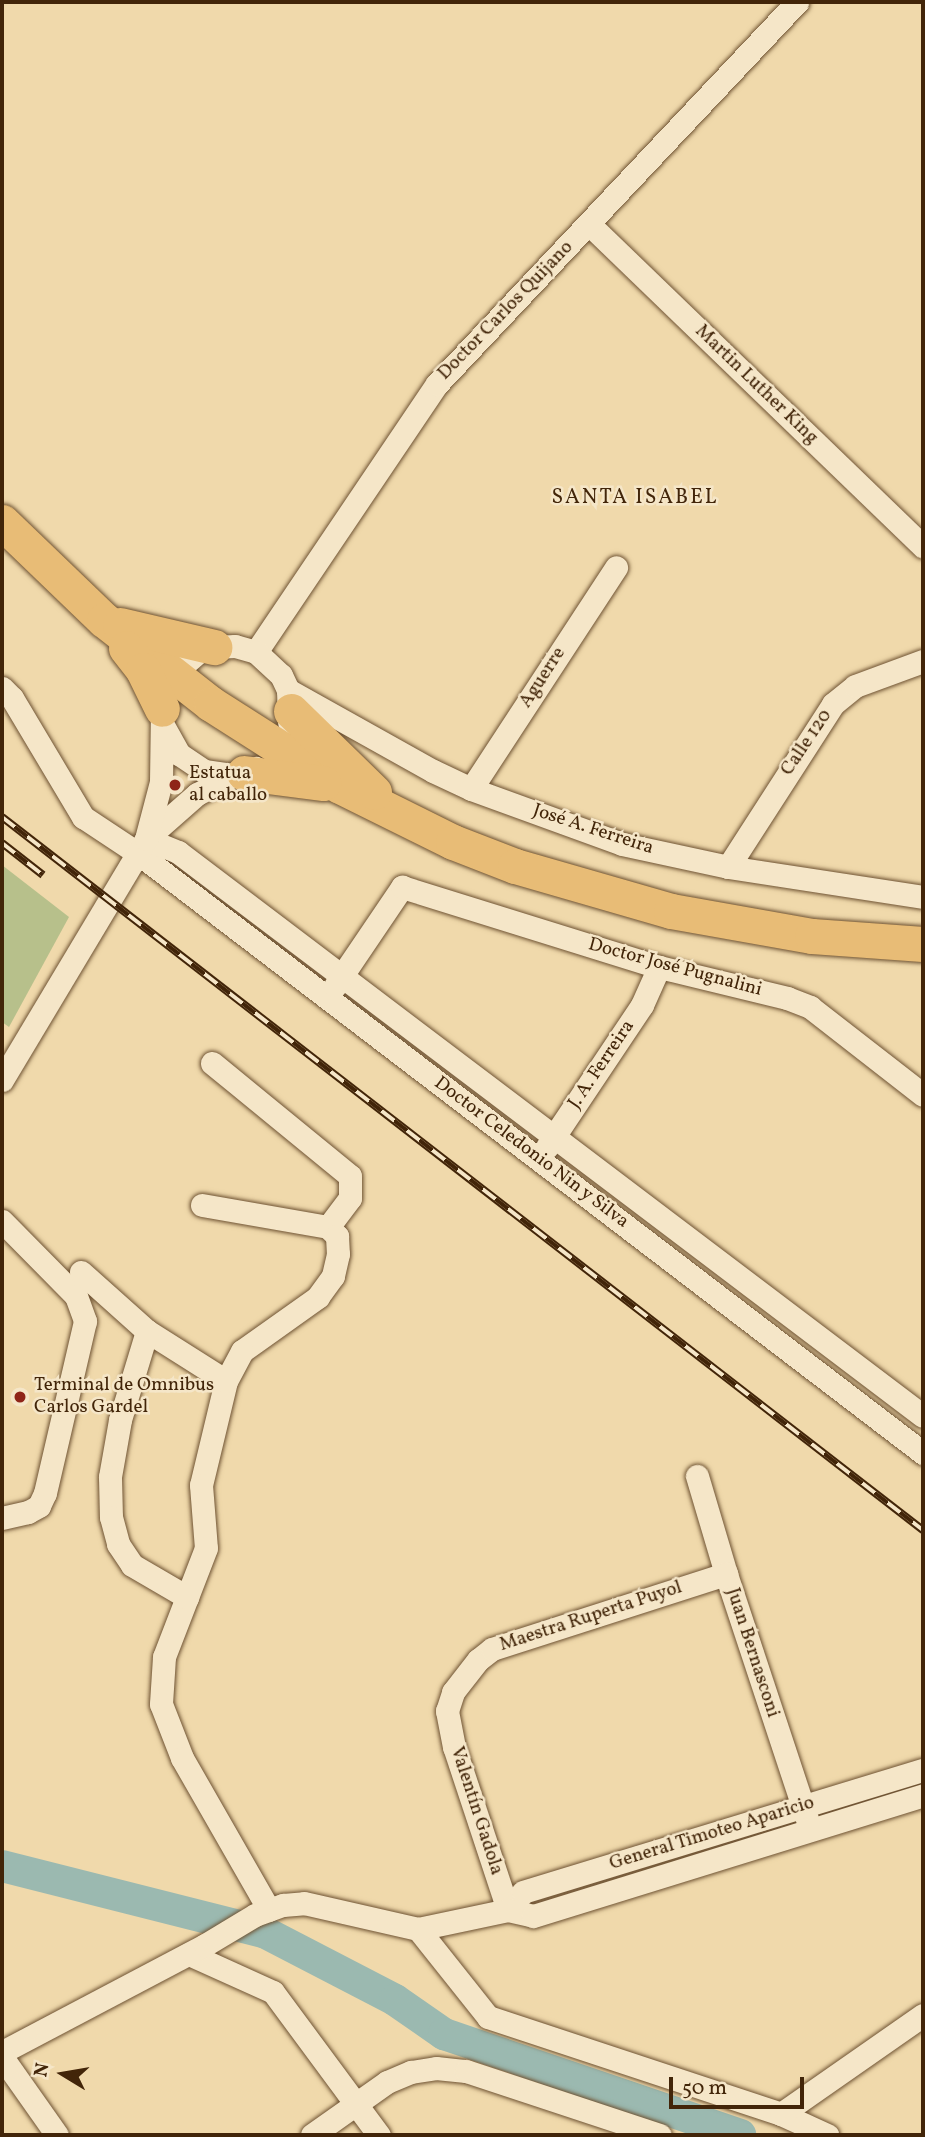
<!DOCTYPE html>
<meta charset="utf-8">
<style>
body{margin:0}
#map{position:relative;width:925px;height:2137px;overflow:hidden;background:#f0d9ab;font-family:Vollkorn,serif}
div>[style]{position:absolute}
.green>*{inset:0;background:#b7c08b}
.river>*{height:32px;margin:-16px;padding:0 16px;transform-origin:16px;border-radius:16px;background:#9bb9b0}
.roads{filter:drop-shadow(0 0 2px #6e5232) drop-shadow(0 0 2px #6e5232)}
.minor>*{height:23px;margin:-11.5px;padding:0 11.5px;transform-origin:11.5px;border-radius:11.5px;background:#f5e6c8}
.highway>*{height:35px;margin:-17.5px;padding:0 17.5px;transform-origin:17.5px;border-radius:17.5px;background:#e8bc76}
.rail>*{height:8px;margin-top:-4px;transform-origin:0;background:repeating-linear-gradient(90deg,#f5e6c8 0 16px,#422509 0 32px);box-sizing:border-box;border-block:2px solid #422509}
.dots>*{width:19px;height:19px;translate:-50% -50%;box-sizing:border-box;border:4px solid #f5e6c8;border-radius:50%}
span{translate:-50% -50%;white-space:nowrap;text-align:center;line-height:1.15;-webkit-text-stroke:5px #f5e6c8;paint-order:stroke}
.street-label{font-size:19px;color:#422509}
.poi-label{font-size:19px;color:#422509}
.left{translate:0 -50%;text-align:left}
.neighbourhood-label{font-size:21px;color:#422509;letter-spacing:2px}
.frame{position:absolute;inset:0;border:4px solid #422509;pointer-events:none}
.north{position:absolute;left:28px;top:2039px;width:70px;height:70px;-webkit-text-stroke:5px #f5e6c8;paint-order:stroke;rotate:281deg;font-size:19px;font-weight:700;line-height:28px;text-align:center;color:#422509}
.north::after{content:'';display:block;margin:auto;width:24px;height:32px;background:#422509;clip-path:polygon(50% 0,100% 100%,50% 72%,0 100%)}
.scale{position:absolute;left:669px;top:2077px;width:135px;height:32px;box-sizing:border-box;border:4px solid #422509;border-top:0;padding-left:9px;font-size:21px;line-height:24px;white-space:nowrap;color:#422509;-webkit-text-stroke:5px #f5e6c8;paint-order:stroke}
</style>
<div id="map">
<div class="green">
<i style="clip-path:polygon(2px 865px,69px 917px,9px 1027px,2px 1022px)"></i>
</div>
<div class="river">
<i style="left:2px;top:1866px;width:272px;rotate:14.2deg"></i>
<i style="left:266px;top:1933px;width:145px;rotate:27.4deg"></i>
<i style="left:395px;top:2000px;width:60px;rotate:34.8deg"></i>
<i style="left:444px;top:2034px;width:313px;rotate:18.8deg"></i>
</div>
<div class="roads">
<div class="minor">
<i style="left:589px;top:224px;width:464px;rotate:44deg"></i>
<i style="left:256px;top:652px;width:323px;rotate:-56deg"></i>
<i style="left:437px;top:384px;width:525px;rotate:-46.7deg"></i>
<i style="left:2px;top:688px;width:14px;rotate:45deg"></i>
<i style="left:12px;top:698px;width:139px;rotate:59.2deg"></i>
<i style="left:83px;top:817px;width:67px;rotate:33.5deg"></i>
<i style="left:139px;top:854px;width:987px;rotate:37.38deg"></i>
<i style="left:288px;top:690px;width:166px;rotate:29.2deg"></i>
<i style="left:433px;top:771px;width:42px;rotate:25.3deg"></i>
<i style="left:471px;top:789px;width:161px;rotate:20deg"></i>
<i style="left:622px;top:844px;width:108px;rotate:12.2deg"></i>
<i style="left:728px;top:867px;width:197px;rotate:8.7deg"></i>
<i style="left:164px;top:727px;width:31px;rotate:61deg"></i>
<i style="left:179px;top:754px;width:30px;rotate:34deg"></i>
<i style="left:204px;top:771px;width:30px;rotate:8deg"></i>
<i style="left:234px;top:775px;width:23px;rotate:-18deg"></i>
<i style="left:471px;top:789px;width:265px;rotate:-56.8deg"></i>
<i style="left:148px;top:837px;width:65px;rotate:-41.3deg"></i>
<i style="left:197px;top:794px;width:40px;rotate:-26.6deg"></i>
<i style="left:146px;top:839px;width:35px;rotate:22deg"></i>
<i style="left:178px;top:852px;width:934px;rotate:37.13deg"></i>
<i style="left:728px;top:867px;width:194px;rotate:-57.2deg"></i>
<i style="left:833px;top:704px;width:28px;rotate:-39deg"></i>
<i style="left:855px;top:686px;width:72px;rotate:-20.2deg"></i>
<i style="left:335px;top:986px;width:120px;rotate:-55.9deg"></i>
<i style="left:402px;top:887px;width:269px;rotate:17.3deg"></i>
<i style="left:659px;top:967px;width:132px;rotate:13.6deg"></i>
<i style="left:787px;top:998px;width:25px;rotate:21deg"></i>
<i style="left:810px;top:1007px;width:143px;rotate:37.9deg"></i>
<i style="left:212px;top:1063px;width:178px;rotate:39.3deg"></i>
<i style="left:350px;top:1176px;width:22px;rotate:90deg"></i>
<i style="left:350px;top:1198px;width:36px;rotate:127deg"></i>
<i style="left:2px;top:1080px;width:281px;rotate:-59.1deg"></i>
<i style="left:146px;top:839px;width:59px;rotate:-75.3deg"></i>
<i style="left:161px;top:782px;width:73px;rotate:-89.2deg"></i>
<i style="left:162px;top:709px;width:18px;rotate:-81deg"></i>
<i style="left:165px;top:691px;width:19px;rotate:-65deg"></i>
<i style="left:173px;top:674px;width:33px;rotate:-41deg"></i>
<i style="left:198px;top:652px;width:17px;rotate:-17deg"></i>
<i style="left:214px;top:647px;width:21px;rotate:-3deg"></i>
<i style="left:235px;top:646px;width:22px;rotate:16deg"></i>
<i style="left:256px;top:652px;width:34px;rotate:43deg"></i>
<i style="left:281px;top:675px;width:17px;rotate:65deg"></i>
<i style="left:288px;top:690px;width:32px;rotate:88deg"></i>
<i style="left:547px;top:1147px;width:171px;rotate:-56.2deg"></i>
<i style="left:642px;top:1005px;width:42px;rotate:-65.9deg"></i>
<i style="left:202px;top:1205px;width:128px;rotate:9.9deg"></i>
<i style="left:328px;top:1227px;width:13px;rotate:45deg"></i>
<i style="left:337px;top:1236px;width:18px;rotate:87deg"></i>
<i style="left:338px;top:1254px;width:23px;rotate:103deg"></i>
<i style="left:333px;top:1276px;width:26px;rotate:126deg"></i>
<i style="left:318px;top:1297px;width:93px;rotate:144.6deg"></i>
<i style="left:242px;top:1351px;width:34px;rotate:118deg"></i>
<i style="left:226px;top:1381px;width:107px;rotate:103.5deg"></i>
<i style="left:201px;top:1485px;width:63px;rotate:85.5deg"></i>
<i style="left:206px;top:1548px;width:117px;rotate:111.1deg"></i>
<i style="left:164px;top:1657px;width:47px;rotate:93.7deg"></i>
<i style="left:161px;top:1704px;width:58px;rotate:68.7deg"></i>
<i style="left:182px;top:1758px;width:175px;rotate:60.2deg"></i>
<i style="left:2px;top:1221px;width:105px;rotate:45.4deg"></i>
<i style="left:76px;top:1296px;width:27px;rotate:70deg"></i>
<i style="left:85px;top:1321px;width:177px;rotate:103.1deg"></i>
<i style="left:45px;top:1493px;width:14px;rotate:115deg"></i>
<i style="left:39px;top:1506px;width:13px;rotate:151deg"></i>
<i style="left:28px;top:1512px;width:27px;rotate:167deg"></i>
<i style="left:81px;top:1272px;width:89px;rotate:41.8deg"></i>
<i style="left:147px;top:1331px;width:93px;rotate:32.3deg"></i>
<i style="left:147px;top:1331px;width:93px;rotate:106.9deg"></i>
<i style="left:120px;top:1420px;width:58px;rotate:100deg"></i>
<i style="left:110px;top:1477px;width:40px;rotate:88.6deg"></i>
<i style="left:111px;top:1517px;width:28px;rotate:75deg"></i>
<i style="left:118px;top:1544px;width:25px;rotate:56deg"></i>
<i style="left:132px;top:1565px;width:64px;rotate:30.2deg"></i>
<i style="left:697px;top:1476px;width:102px;rotate:73.5deg"></i>
<i style="left:726px;top:1574px;width:258px;rotate:71.7deg"></i>
<i style="left:508px;top:1910px;width:172px;rotate:-108.3deg"></i>
<i style="left:454px;top:1747px;width:37px;rotate:-101deg"></i>
<i style="left:447px;top:1711px;width:20px;rotate:-72deg"></i>
<i style="left:453px;top:1692px;width:41px;rotate:-52deg"></i>
<i style="left:478px;top:1660px;width:18px;rotate:-38deg"></i>
<i style="left:492px;top:1649px;width:246px;rotate:-17.8deg"></i>
<i style="left:508px;top:1910px;width:23px;rotate:-50deg"></i>
<i style="left:523px;top:1892px;width:418px;rotate:-17deg"></i>
<i style="left:418px;top:1929px;width:112px;rotate:51.5deg"></i>
<i style="left:488px;top:2017px;width:309px;rotate:18.3deg"></i>
<i style="left:781px;top:2114px;width:51px;rotate:24.5deg"></i>
<i style="left:189px;top:1954px;width:92px;rotate:24.3deg"></i>
<i style="left:273px;top:1992px;width:178px;rotate:53.5deg"></i>
<i style="left:2px;top:2052px;width:229px;rotate:-27.8deg"></i>
<i style="left:205px;top:1945px;width:58px;rotate:-31deg"></i>
<i style="left:255px;top:1915px;width:30px;rotate:-20deg"></i>
<i style="left:283px;top:1905px;width:21px;rotate:-5deg"></i>
<i style="left:304px;top:1903px;width:117px;rotate:12.8deg"></i>
<i style="left:418px;top:1929px;width:92px;rotate:-11.9deg"></i>
<i style="left:508px;top:1910px;width:26px;rotate:13deg"></i>
<i style="left:533px;top:1916px;width:408px;rotate:-17.2deg"></i>
<i style="left:2px;top:2057px;width:95px;rotate:54.8deg"></i>
<i style="left:781px;top:2114px;width:173px;rotate:-34.9deg"></i>
<i style="left:312px;top:2135px;width:92px;rotate:-35.2deg"></i>
<i style="left:387px;top:2082px;width:26px;rotate:-23deg"></i>
<i style="left:411px;top:2072px;width:25px;rotate:-9deg"></i>
<i style="left:436px;top:2068px;width:30px;rotate:6deg"></i>
<i style="left:466px;top:2071px;width:204px;rotate:18.3deg"></i>
</div>
<div class="highway">
<i style="left:2px;top:522px;width:141px;rotate:43.9deg"></i>
<i style="left:104px;top:620px;width:136px;rotate:38.1deg"></i>
<i style="left:211px;top:704px;width:151px;rotate:32.5deg"></i>
<i style="left:338px;top:785px;width:128px;rotate:26.4deg"></i>
<i style="left:453px;top:842px;width:66px;rotate:21.2deg"></i>
<i style="left:515px;top:866px;width:162px;rotate:16.1deg"></i>
<i style="left:671px;top:911px;width:143px;rotate:10.1deg"></i>
<i style="left:812px;top:936px;width:111px;rotate:4.1deg"></i>
<i style="left:120px;top:625px;width:97px;rotate:13.2deg"></i>
<i style="left:126px;top:648px;width:28px;rotate:52deg"></i>
<i style="left:143px;top:670px;width:43px;rotate:64deg"></i>
<i style="left:291px;top:711px;width:116px;rotate:44.3deg"></i>
<i style="left:244px;top:773px;width:80px;rotate:7.2deg"></i>
</div>
</div>
<div class="rail">
<i style="left:2px;top:817px;width:1165px;rotate:37.75deg"></i>
<i style="left:2px;top:843px;width:52px;rotate:38deg"></i>
</div>
<div class="dots">
<i style="left:175px;top:785px;background:#8f2418"></i>
<i style="left:20px;top:1397px;background:#8f2418"></i>
</div>
<div class="street-label">
<span style="left:506px;top:311px;rotate:-46deg">Doctor Carlos Quijano</span>
<span style="left:756px;top:385px;rotate:44deg">Martin Luther King</span>
<span style="left:543px;top:678px;rotate:-57deg">Aguerre</span>
<span style="left:807px;top:743px;rotate:-56deg">Calle 120</span>
<span style="left:593px;top:830px;rotate:18deg">José A. Ferreira</span>
<span style="left:675px;top:968px;rotate:15deg">Doctor José Pugnalini</span>
<span style="left:602px;top:1065px;rotate:-56deg">J. A. Ferreira</span>
<span style="left:531px;top:1153px;rotate:37deg">Doctor Celedonio Nin y Silva</span>
<span style="left:591px;top:1617px;rotate:-18deg">Maestra Ruperta Puyol</span>
<span style="left:752px;top:1653px;rotate:72deg">Juan Bernasconi</span>
<span style="left:476px;top:1811px;rotate:72deg">Valentín Gadola</span>
<span style="left:712px;top:1834px;rotate:-17deg">General Timoteo Aparicio</span>
</div>
<div class="poi-label">
<span class="left" style="left:189px;top:785px">Estatua<br>al caballo</span>
<span class="left" style="left:34px;top:1397px">Terminal de Omnibus<br>Carlos Gardel</span>
</div>
<div class="neighbourhood-label">
<span style="left:635px;top:498px">SANTA ISABEL</span>
</div>
<div class="frame"></div>
<div class="north">N</div>
<div class="scale">50 m</div>
</div>
